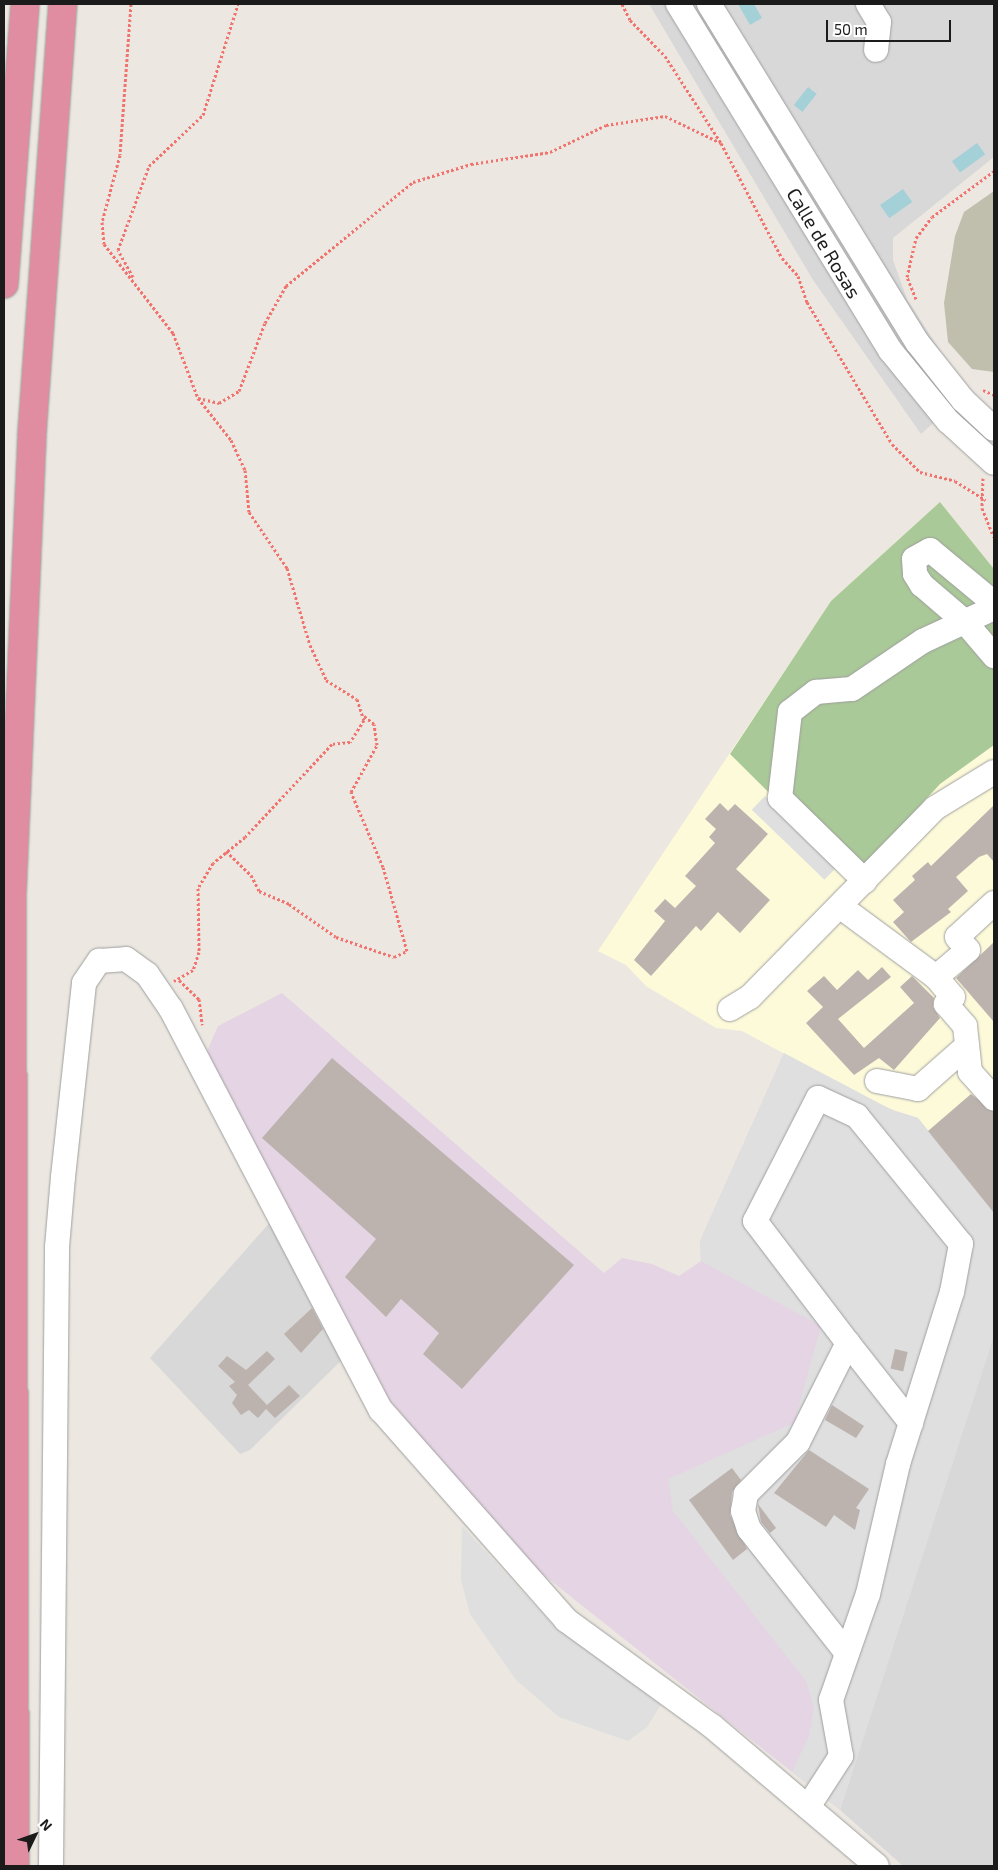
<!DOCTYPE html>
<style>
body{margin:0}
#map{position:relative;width:998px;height:1870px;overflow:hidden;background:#ece8e1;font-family:"Exo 2",sans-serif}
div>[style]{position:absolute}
.residential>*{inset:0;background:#d9d8d8}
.industrial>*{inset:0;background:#e5d4e3}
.education>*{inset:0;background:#fdfada}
.construction>*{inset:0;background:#c0bfae}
.forest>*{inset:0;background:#aac998}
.parking>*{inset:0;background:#dfdfdf;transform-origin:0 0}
.water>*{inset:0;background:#a4d0d8;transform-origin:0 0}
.building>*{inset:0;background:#bcb3ae;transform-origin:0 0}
.path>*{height:3px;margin-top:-1.5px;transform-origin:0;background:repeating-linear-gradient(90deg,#f1736e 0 2.5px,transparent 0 5px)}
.roads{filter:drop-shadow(0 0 1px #9f9f9f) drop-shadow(0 0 1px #9f9f9f)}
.minor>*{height:24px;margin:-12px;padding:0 12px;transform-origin:12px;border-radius:12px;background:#fff}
.highway>*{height:28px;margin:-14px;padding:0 14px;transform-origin:14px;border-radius:14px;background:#e08da2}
span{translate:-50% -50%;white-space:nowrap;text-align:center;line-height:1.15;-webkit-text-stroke:4px #fff;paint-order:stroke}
.street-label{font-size:19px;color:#1b1b1b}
.frame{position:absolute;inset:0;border:5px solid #1b1b1b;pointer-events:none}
.north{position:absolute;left:10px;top:1810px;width:50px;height:50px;-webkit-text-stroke:4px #fff;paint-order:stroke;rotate:48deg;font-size:14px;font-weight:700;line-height:20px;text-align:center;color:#1b1b1b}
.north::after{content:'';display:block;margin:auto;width:18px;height:22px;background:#1b1b1b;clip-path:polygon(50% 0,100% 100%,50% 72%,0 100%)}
.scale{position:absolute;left:826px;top:20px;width:125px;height:22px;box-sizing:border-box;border:2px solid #1b1b1b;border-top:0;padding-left:6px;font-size:15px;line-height:18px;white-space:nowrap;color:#1b1b1b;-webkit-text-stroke:4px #fff;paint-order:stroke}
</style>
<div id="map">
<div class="residential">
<i style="clip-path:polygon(649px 4px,994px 4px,994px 157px,893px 238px,893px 260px,907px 299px,967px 393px,921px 434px,813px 280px)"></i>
<i style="clip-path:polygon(272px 1220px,345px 1357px,250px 1450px,240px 1454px,150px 1358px)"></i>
<i style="clip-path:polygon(994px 1335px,994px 1866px,903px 1866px,840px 1810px)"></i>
</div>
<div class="industrial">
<i style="clip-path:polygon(282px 993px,604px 1273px,622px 1258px,652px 1264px,679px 1276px,701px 1261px,700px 1241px,784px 1053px,894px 1111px,918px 1118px,994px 1213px,994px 1335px,840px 1810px,536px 1569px,382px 1392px,204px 1058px,218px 1026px)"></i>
</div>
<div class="education">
<i style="clip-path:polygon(940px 502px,994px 569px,994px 1213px,918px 1118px,885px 1107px,742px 1031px,716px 1028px,646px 986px,626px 965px,598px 951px,831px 601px)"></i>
</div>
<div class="construction">
<i style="clip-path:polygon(994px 191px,994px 372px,972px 369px,948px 342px,944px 303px,955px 236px,964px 212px)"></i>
</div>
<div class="forest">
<i style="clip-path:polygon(940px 502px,994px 569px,994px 745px,940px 784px,854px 877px,730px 754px,831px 601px)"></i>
</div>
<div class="parking">
<i style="left:765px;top:796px;width:101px;height:19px;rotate:44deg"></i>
<i style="clip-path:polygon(784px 1053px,894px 1111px,918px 1118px,994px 1213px,994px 1335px,840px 1810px,792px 1772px,809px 1736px,814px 1708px,806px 1681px,673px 1511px,668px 1479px,794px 1423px,821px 1326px,701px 1261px,700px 1241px)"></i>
<i style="clip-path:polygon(462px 1526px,553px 1625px,662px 1703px,647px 1727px,628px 1741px,559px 1717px,516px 1680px,470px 1614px,461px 1580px)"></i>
</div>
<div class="water">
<i style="clip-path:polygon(738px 4px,754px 4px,762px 18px,750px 25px)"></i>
<i style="left:808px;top:87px;width:11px;height:23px;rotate:38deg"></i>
<i style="left:977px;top:143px;width:14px;height:31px;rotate:54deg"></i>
<i style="left:903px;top:189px;width:16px;height:28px;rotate:55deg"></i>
</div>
<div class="building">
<i style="clip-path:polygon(720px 803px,728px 811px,735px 804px,768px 834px,736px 869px,770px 900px,740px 933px,718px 912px,701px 931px,696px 926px,651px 976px,634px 960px,665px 921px,654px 911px,665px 899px,675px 908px,696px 886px,685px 876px,715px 843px,709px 837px,716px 829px,705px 819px)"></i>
<i style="clip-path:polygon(994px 805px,994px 862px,987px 854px,979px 857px,956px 877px,968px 891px,948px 909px,951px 912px,911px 942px,893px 922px,904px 912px,893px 900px,915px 880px,912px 876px,928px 862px,931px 866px)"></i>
<i style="clip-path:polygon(994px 942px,994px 1022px,956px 978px)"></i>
<i style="clip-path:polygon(882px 967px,891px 977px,838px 1019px,864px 1048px,914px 1003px,900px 987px,912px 976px,934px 998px,933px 1007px,940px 1018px,894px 1070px,879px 1058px,854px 1075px,806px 1023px,823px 1007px,807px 991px,824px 976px,837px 990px,858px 970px,868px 980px)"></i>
<i style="clip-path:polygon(332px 1058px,574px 1265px,462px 1389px,423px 1354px,439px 1333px,401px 1299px,386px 1317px,345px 1277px,376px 1239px,262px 1138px)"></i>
<i style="clip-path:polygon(971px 1094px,994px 1112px,994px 1213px,928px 1131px)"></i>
<i style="clip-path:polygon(312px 1308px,323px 1329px,301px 1353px,284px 1334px)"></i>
<i style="left:895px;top:1349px;width:13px;height:20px;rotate:13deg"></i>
<i style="clip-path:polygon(267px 1351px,275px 1359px,248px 1385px,267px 1405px,289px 1385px,300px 1396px,275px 1418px,266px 1409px,258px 1418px,249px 1410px,241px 1415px,232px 1403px,237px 1395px,229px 1386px,235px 1382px,218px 1366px,227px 1356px,246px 1370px)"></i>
<i style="clip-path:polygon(832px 1405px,864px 1426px,856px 1438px,825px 1420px)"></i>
<i style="clip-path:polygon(809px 1450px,869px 1489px,856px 1508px,860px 1510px,855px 1530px,834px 1515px,826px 1527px,774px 1493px)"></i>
<i style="clip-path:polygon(732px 1468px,741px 1480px,732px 1492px,730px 1515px,747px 1549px,733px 1560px,689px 1500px)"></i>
<i style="clip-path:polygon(758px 1504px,776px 1528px,770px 1533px,761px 1522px)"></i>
</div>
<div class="path">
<i style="left:131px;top:4px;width:151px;rotate:94.2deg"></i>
<i style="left:120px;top:155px;width:69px;rotate:105deg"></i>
<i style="left:102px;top:222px;width:22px;rotate:85deg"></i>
<i style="left:104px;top:244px;width:113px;rotate:52.2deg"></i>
<i style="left:173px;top:333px;width:70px;rotate:69deg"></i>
<i style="left:198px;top:398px;width:53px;rotate:51.8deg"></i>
<i style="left:231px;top:440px;width:33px;rotate:65deg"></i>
<i style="left:245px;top:470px;width:42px;rotate:84.6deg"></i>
<i style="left:249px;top:512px;width:68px;rotate:55.8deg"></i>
<i style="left:287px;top:568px;width:80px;rotate:73.4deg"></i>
<i style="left:310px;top:645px;width:38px;rotate:65deg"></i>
<i style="left:326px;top:680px;width:36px;rotate:32deg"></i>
<i style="left:357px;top:699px;width:22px;rotate:72deg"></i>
<i style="left:364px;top:720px;width:26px;rotate:122deg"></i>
<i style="left:350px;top:742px;width:18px;rotate:174deg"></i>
<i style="left:332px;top:744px;width:127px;rotate:133.1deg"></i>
<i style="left:245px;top:837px;width:41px;rotate:140.9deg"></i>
<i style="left:213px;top:863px;width:29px;rotate:121deg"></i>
<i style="left:198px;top:888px;width:64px;rotate:89.1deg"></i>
<i style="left:199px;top:952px;width:19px;rotate:108deg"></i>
<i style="left:193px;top:970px;width:22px;rotate:150deg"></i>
<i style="left:622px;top:4px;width:18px;rotate:63deg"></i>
<i style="left:630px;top:20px;width:50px;rotate:45.8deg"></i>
<i style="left:665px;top:56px;width:103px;rotate:57.2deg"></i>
<i style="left:721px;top:143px;width:130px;rotate:62.1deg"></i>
<i style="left:782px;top:258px;width:24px;rotate:48deg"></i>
<i style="left:798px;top:276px;width:28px;rotate:71deg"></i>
<i style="left:807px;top:302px;width:165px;rotate:59.1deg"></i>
<i style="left:892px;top:444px;width:40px;rotate:45deg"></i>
<i style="left:920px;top:472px;width:36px;rotate:14deg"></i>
<i style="left:955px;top:481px;width:36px;rotate:32deg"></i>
<i style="left:133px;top:277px;width:31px;rotate:-119deg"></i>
<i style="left:118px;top:250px;width:90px;rotate:-69.7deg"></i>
<i style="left:149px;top:166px;width:74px;rotate:-43.4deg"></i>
<i style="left:203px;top:115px;width:116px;rotate:-72.5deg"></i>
<i style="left:916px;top:299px;width:24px;rotate:-112deg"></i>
<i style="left:907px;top:277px;width:40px;rotate:-77deg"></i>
<i style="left:916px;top:238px;width:26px;rotate:-53deg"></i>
<i style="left:932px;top:217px;width:77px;rotate:-36.6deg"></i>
<i style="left:983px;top:390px;width:12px;rotate:24deg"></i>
<i style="left:198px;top:398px;width:22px;rotate:13deg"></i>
<i style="left:219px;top:403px;width:23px;rotate:-31deg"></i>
<i style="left:239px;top:391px;width:73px;rotate:-69.1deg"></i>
<i style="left:265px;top:323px;width:43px;rotate:-60.4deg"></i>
<i style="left:286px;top:286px;width:164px;rotate:-39.3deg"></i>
<i style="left:413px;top:182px;width:61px;rotate:-17.2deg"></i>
<i style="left:471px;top:164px;width:80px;rotate:-8.6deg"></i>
<i style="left:550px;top:152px;width:62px;rotate:-25.7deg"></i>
<i style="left:606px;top:125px;width:60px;rotate:-8.7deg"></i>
<i style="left:665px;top:116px;width:62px;rotate:25.7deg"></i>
<i style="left:983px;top:478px;width:30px;rotate:92deg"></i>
<i style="left:982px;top:508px;width:31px;rotate:68deg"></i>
<i style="left:226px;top:851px;width:35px;rotate:44deg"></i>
<i style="left:251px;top:875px;width:18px;rotate:63deg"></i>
<i style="left:259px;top:891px;width:33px;rotate:23deg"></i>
<i style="left:289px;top:904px;width:57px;rotate:35.1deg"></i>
<i style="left:336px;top:937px;width:61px;rotate:19deg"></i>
<i style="left:394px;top:957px;width:14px;rotate:-25deg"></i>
<i style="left:407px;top:951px;width:87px;rotate:-105.9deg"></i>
<i style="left:383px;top:867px;width:82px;rotate:-113.1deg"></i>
<i style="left:351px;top:792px;width:54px;rotate:-61deg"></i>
<i style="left:377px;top:745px;width:21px;rotate:-98deg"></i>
<i style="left:374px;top:724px;width:14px;rotate:-141deg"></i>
<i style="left:179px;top:980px;width:28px;rotate:44deg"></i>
<i style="left:199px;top:999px;width:26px;rotate:83deg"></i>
</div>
<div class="roads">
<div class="minor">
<i style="left:678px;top:4px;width:406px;rotate:58.5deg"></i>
<i style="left:890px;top:350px;width:92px;rotate:50.8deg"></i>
<i style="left:948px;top:421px;width:62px;rotate:42.4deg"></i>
<i style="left:709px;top:4px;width:397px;rotate:58.4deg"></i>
<i style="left:917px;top:342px;width:74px;rotate:51.6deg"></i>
<i style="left:963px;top:400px;width:42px;rotate:43.1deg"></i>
<i style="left:868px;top:4px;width:21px;rotate:59deg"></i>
<i style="left:879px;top:22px;width:28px;rotate:96deg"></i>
<i style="left:994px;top:603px;width:83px;rotate:-140.4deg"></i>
<i style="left:930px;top:550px;width:18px;rotate:151deg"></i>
<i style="left:914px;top:559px;width:15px;rotate:86deg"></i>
<i style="left:915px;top:574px;width:13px;rotate:58deg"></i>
<i style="left:922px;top:585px;width:57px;rotate:40.7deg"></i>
<i style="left:965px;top:622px;width:45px;rotate:49.5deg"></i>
<i style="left:865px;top:881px;width:119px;rotate:-135.7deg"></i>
<i style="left:780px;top:798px;width:87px;rotate:-83.4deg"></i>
<i style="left:790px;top:712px;width:33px;rotate:-38deg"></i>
<i style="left:816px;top:692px;width:36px;rotate:-5deg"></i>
<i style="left:852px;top:689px;width:86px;rotate:-34.1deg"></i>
<i style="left:923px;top:641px;width:78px;rotate:-24.9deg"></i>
<i style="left:994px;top:903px;width:50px;rotate:137.4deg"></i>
<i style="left:957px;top:937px;width:17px;rotate:50deg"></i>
<i style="left:968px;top:950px;width:42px;rotate:139.8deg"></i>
<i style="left:936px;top:977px;width:26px;rotate:50deg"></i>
<i style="left:953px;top:997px;width:10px;rotate:135deg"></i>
<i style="left:946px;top:1004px;width:29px;rotate:49deg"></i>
<i style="left:965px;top:1026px;width:46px;rotate:83.8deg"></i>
<i style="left:970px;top:1072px;width:36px;rotate:48deg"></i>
<i style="left:841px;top:907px;width:118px;rotate:36.4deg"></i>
<i style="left:730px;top:1009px;width:23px;rotate:-31deg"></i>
<i style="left:750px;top:997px;width:264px;rotate:-45.6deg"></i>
<i style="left:935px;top:808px;width:69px;rotate:-31.4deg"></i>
<i style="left:877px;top:1081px;width:42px;rotate:11deg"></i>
<i style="left:918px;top:1089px;width:65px;rotate:-41.3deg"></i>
<i style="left:848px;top:1343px;width:102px;rotate:51.8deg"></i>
<i style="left:808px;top:1807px;width:61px;rotate:-57.1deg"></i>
<i style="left:841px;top:1756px;width:57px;rotate:-100.1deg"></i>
<i style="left:831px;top:1700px;width:112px;rotate:-70.8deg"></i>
<i style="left:868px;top:1594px;width:133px;rotate:-77deg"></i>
<i style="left:898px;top:1464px;width:180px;rotate:-72.6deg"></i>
<i style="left:952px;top:1292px;width:49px;rotate:-79.4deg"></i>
<i style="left:961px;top:1244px;width:165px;rotate:-129.1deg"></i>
<i style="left:857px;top:1116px;width:43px;rotate:-155.2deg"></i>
<i style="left:818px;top:1098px;width:138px;rotate:117.1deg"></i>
<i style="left:755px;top:1221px;width:153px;rotate:52.7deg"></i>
<i style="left:848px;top:1343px;width:111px;rotate:116.8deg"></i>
<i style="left:798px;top:1442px;width:74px;rotate:135deg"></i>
<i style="left:746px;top:1494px;width:17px;rotate:100deg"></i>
<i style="left:743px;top:1511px;width:19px;rotate:72deg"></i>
<i style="left:749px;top:1529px;width:158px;rotate:51.7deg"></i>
<i style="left:51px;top:1866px;width:619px;rotate:-89.44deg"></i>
<i style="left:57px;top:1247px;width:70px;rotate:-85.1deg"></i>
<i style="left:63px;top:1177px;width:195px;rotate:-83.8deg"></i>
<i style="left:84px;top:983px;width:27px;rotate:-56deg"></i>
<i style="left:99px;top:961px;width:27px;rotate:-4deg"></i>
<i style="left:126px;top:959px;width:26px;rotate:36deg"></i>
<i style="left:147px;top:974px;width:42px;rotate:55.6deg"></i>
<i style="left:171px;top:1009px;width:453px;rotate:62.4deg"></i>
<i style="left:381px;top:1410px;width:280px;rotate:48.6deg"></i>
<i style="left:566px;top:1620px;width:180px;rotate:36deg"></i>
<i style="left:712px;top:1726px;width:216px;rotate:40.3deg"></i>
</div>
<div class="highway">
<i style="left:4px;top:284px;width:281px;rotate:-85.7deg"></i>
<i style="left:15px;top:1866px;width:973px;rotate:-90.18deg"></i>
<i style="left:12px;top:893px;width:460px;rotate:-87.5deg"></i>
<i style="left:32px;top:433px;width:430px;rotate:-85.9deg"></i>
</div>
</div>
<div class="street-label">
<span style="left:824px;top:243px;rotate:59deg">Calle de Rosas</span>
</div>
<div class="frame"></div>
<div class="north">N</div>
<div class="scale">50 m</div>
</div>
